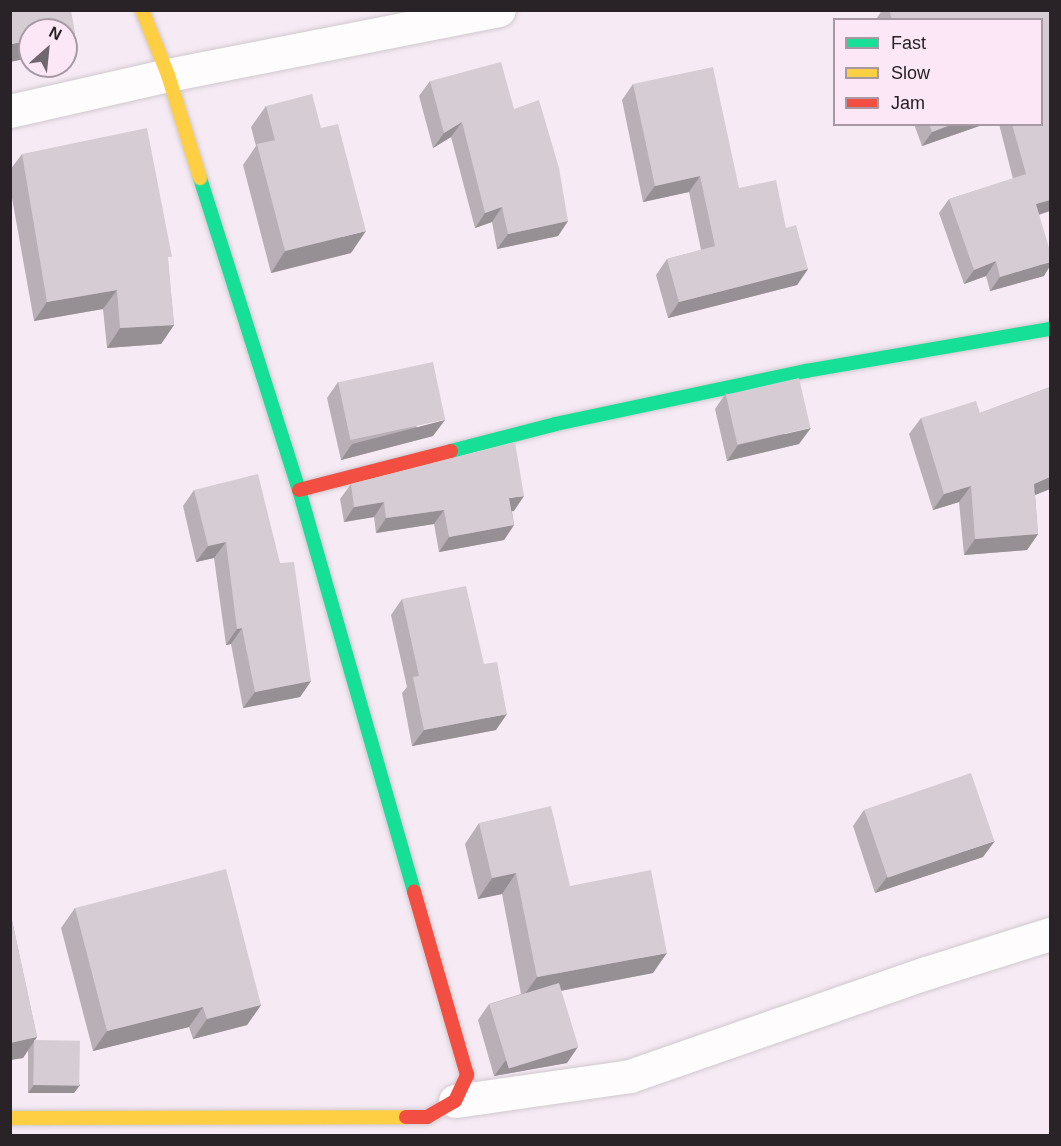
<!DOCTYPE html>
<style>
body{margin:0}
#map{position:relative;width:1061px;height:1146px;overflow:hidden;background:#f6ebf4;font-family:Arial,sans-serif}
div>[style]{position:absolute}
.roads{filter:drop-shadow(0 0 2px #d0c8ce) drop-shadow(0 0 2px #d0c8ce)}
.street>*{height:33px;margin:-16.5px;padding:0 16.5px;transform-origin:16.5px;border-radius:16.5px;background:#fefcfd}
.fast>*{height:14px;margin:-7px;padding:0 7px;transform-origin:7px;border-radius:7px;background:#16e098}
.slow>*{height:14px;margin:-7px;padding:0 7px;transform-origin:7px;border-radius:7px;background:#ffcf43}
.jam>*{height:14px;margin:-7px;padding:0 7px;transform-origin:7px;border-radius:7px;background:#f24e42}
.wall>*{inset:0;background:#b8b0b6}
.shaded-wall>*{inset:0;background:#969094}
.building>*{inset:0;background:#d6cdd4;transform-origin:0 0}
span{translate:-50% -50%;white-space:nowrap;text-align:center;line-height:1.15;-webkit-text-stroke:5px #fbe7f6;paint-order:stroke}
.frame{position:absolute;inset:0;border:12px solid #292227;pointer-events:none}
.legend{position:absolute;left:833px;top:18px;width:210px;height:108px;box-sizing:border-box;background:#fbe7f6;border:2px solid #a798a3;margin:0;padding:8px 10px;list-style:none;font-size:18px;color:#292227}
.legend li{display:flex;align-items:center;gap:12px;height:30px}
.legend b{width:30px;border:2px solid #a798a3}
.north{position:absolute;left:18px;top:18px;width:60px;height:60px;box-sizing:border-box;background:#fbe7f6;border:2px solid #a798a3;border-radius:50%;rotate:27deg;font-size:16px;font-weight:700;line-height:24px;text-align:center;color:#292227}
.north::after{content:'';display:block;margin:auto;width:21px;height:27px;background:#71686f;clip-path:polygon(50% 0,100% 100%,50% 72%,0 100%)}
</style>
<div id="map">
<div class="roads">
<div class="street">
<i style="left:10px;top:111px;width:162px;rotate:-12.8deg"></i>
<i style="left:168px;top:75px;width:337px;rotate:-11.1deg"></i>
<i style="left:455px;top:1101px;width:177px;rotate:-8.1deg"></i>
<i style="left:630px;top:1076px;width:313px;rotate:-19.2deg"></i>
<i style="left:926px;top:973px;width:130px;rotate:-17.5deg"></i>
</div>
<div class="fast">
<i style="left:200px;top:178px;width:327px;rotate:72.4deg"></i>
<i style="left:299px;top:490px;width:417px;rotate:74deg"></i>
<i style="left:451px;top:451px;width:108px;rotate:-14.4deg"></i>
<i style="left:556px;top:424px;width:256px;rotate:-12deg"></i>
<i style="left:806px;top:371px;width:248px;rotate:-9.8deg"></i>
</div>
<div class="slow">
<i style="left:142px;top:10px;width:70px;rotate:68.2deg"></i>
<i style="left:168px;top:75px;width:108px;rotate:72.7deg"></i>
<i style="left:10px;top:1118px;width:396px;rotate:-0.1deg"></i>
</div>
<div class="jam">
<i style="left:299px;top:490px;width:157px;rotate:-14.4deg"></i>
<i style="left:406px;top:1117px;width:21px"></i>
<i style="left:427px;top:1117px;width:32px;rotate:-30deg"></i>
<i style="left:455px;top:1101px;width:29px;rotate:-65deg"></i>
<i style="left:467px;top:1075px;width:191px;rotate:-106.1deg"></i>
</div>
</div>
<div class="wall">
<i style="clip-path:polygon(882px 10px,1050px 10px,1050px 211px,1039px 215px,1044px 276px,990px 291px,986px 276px,964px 284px,939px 213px,949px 199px,1013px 179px,999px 124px,1041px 124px,1041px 20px,877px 20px,877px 18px)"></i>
<i style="clip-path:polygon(430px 81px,514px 109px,568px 221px,558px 236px,497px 249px,492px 222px,475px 228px,451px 137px,433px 148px,419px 96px)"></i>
<i style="clip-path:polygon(633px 84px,739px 188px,786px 228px,808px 269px,797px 285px,668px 318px,656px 275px,667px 259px,701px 250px,689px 192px,643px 202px,622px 100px)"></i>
<i style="clip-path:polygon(266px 106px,351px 253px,271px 273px,243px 165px,256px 146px,251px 127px)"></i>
<i style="clip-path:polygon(914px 124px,985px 124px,922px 146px)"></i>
<i style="clip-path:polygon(22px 154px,168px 262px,174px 325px,161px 344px,107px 348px,103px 309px,34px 321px,10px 187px,10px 170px)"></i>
<i style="clip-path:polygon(338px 382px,433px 436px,341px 460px,327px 398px)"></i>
<i style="clip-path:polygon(1050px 387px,1050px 489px,1035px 495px,1038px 534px,1027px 550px,964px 555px,959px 502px,933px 510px,909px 434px,921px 418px,980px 413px)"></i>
<i style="clip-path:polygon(726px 393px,799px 444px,727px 461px,715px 409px)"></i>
<i style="clip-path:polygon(351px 484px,514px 511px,512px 511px,514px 525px,504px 540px,439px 552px,434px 524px,376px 533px,374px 517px,344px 522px,340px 499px)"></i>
<i style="clip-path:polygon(194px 490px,280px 563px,311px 681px,300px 697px,243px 708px,231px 644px,226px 645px,214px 558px,196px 562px,183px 506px)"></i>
<i style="clip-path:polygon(402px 599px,496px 730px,412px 746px,402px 693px,407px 687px,391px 615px)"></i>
<i style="clip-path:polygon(864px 810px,983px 857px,875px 893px,853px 826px)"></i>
<i style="clip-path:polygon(479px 823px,570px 886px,653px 973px,561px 991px,567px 1063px,494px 1076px,478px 1020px,489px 1004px,521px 994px,502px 894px,478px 899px,465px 844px)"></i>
<i style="clip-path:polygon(75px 908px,261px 1005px,247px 1025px,193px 1039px,189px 1027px,93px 1051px,61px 928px)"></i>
<i style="clip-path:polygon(10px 911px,37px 1037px,35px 1040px,80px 1085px,74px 1093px,28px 1093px,28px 1050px,23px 1058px,10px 1060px)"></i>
</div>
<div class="shaded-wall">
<i style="clip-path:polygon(75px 33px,66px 46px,66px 35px)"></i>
<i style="clip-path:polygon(30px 41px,30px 58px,10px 62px,10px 44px)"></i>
<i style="clip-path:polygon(462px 122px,451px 137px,433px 148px,444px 133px)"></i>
<i style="clip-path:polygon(953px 124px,985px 124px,922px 146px,932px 132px)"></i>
<i style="clip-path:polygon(700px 176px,689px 192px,643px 202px,655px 186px)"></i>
<i style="clip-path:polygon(1050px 200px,1050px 211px,1026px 218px,1036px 204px)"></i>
<i style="clip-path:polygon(502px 207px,492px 222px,475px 228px,485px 213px)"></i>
<i style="clip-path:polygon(568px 221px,558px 236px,497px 249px,508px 234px)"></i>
<i style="clip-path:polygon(366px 231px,351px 253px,271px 273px,285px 251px)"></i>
<i style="clip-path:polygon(996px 261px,986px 276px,964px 284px,974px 270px)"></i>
<i style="clip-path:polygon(1050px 262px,1050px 266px,1044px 276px,990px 291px,1000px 277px)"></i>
<i style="clip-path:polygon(808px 269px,797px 285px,668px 318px,679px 302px)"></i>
<i style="clip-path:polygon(117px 290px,103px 309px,34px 321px,47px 302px)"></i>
<i style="clip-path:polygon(174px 325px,161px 344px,107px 348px,120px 328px)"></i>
<i style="clip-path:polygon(445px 420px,433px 436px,341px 460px,352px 444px)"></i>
<i style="clip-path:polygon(811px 428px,799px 444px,727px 461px,738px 445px)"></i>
<i style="clip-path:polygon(1050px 477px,1050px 489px,1022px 500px,1034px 484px)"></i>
<i style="clip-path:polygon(971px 486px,959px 502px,933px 510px,944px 494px)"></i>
<i style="clip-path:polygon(524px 496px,514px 511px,499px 513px,509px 498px)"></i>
<i style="clip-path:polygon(384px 502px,374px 517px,344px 522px,354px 507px)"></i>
<i style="clip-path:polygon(444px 510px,434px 524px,376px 533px,386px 518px)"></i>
<i style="clip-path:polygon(514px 525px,504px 540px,439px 552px,449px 537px)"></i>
<i style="clip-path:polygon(1038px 534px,1027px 550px,964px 555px,975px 539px)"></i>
<i style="clip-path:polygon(226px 542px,214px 558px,196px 562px,208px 546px)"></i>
<i style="clip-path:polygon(242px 628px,231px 644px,226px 645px,237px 629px)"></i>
<i style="clip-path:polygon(311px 681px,300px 697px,243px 708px,255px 692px)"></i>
<i style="clip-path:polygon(507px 714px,496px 730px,412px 746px,424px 730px)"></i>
<i style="clip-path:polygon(995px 841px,983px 857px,875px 893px,887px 877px)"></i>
<i style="clip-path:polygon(516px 873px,502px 894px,478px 899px,492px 878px)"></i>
<i style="clip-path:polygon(667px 953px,653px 973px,522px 998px,537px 977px)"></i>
<i style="clip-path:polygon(261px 1005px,247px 1025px,193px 1039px,207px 1019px)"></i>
<i style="clip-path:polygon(203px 1007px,189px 1027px,93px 1051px,107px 1031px)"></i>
<i style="clip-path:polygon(37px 1037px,23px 1058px,10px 1060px,10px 1043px)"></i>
<i style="clip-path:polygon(578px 1047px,567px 1063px,494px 1076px,506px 1060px)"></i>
<i style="clip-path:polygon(34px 1085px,80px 1085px,74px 1093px,28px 1093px)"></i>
</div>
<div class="building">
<i style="clip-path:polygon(10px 10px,71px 10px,75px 33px,66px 35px,66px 30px,30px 30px,30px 41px,10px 44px)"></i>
<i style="clip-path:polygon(889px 10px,1050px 10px,1050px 200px,1036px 204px,1050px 251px,1050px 262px,1000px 277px,996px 261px,974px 270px,949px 199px,1026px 174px,1012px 124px,1041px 124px,1041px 20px,892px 20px)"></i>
<i style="clip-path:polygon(501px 62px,514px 109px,539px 100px,559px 168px,568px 221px,508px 234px,502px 207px,485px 213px,462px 122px,444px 133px,430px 81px)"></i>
<i style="clip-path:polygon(713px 67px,739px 188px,776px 180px,786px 228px,796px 225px,808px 269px,679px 302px,667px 259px,715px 246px,700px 176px,655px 186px,633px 84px)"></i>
<i style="clip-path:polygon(312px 94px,321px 128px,338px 124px,366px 231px,285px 251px,257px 144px,275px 140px,266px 106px)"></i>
<i style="clip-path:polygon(929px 124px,953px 124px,932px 132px)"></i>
<i style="clip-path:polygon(147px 128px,172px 257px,168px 257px,174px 325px,120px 328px,117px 290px,47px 302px,22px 154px)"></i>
<i style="left:433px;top:362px;width:59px;height:97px;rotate:78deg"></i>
<i style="left:799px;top:378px;width:51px;height:75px;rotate:77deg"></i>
<i style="clip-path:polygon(1050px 387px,1050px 477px,1034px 484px,1038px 534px,975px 539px,971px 486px,944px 494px,921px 418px,976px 401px,980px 413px)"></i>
<i style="clip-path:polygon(515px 442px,524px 496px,509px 498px,514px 525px,449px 537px,444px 510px,386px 518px,384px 502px,354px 507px,351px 484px)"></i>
<i style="clip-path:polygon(258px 474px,280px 563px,294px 562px,311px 681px,255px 692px,242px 628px,237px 629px,226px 542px,208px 546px,194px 490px)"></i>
<i style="clip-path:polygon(466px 586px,484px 664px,497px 662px,507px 714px,424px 730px,413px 677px,419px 676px,402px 599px)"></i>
<i style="left:971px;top:773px;width:72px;height:113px;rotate:71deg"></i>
<i style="clip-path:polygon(551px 806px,570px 886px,651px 870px,667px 953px,537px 977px,516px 873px,492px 878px,479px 823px)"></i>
<i style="clip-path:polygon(226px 869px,261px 1005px,207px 1019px,203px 1007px,107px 1031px,75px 908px)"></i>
<i style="clip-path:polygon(10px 911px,37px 1037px,10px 1043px)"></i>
<i style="left:559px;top:983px;width:67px;height:73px;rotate:73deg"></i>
<i style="left:34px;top:1040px;width:46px;height:45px;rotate:1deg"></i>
</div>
<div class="frame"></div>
<ul class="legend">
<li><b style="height:8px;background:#16e098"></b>Fast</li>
<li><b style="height:8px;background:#ffcf43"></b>Slow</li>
<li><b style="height:8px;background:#f24e42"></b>Jam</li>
</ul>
<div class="north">N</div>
</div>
